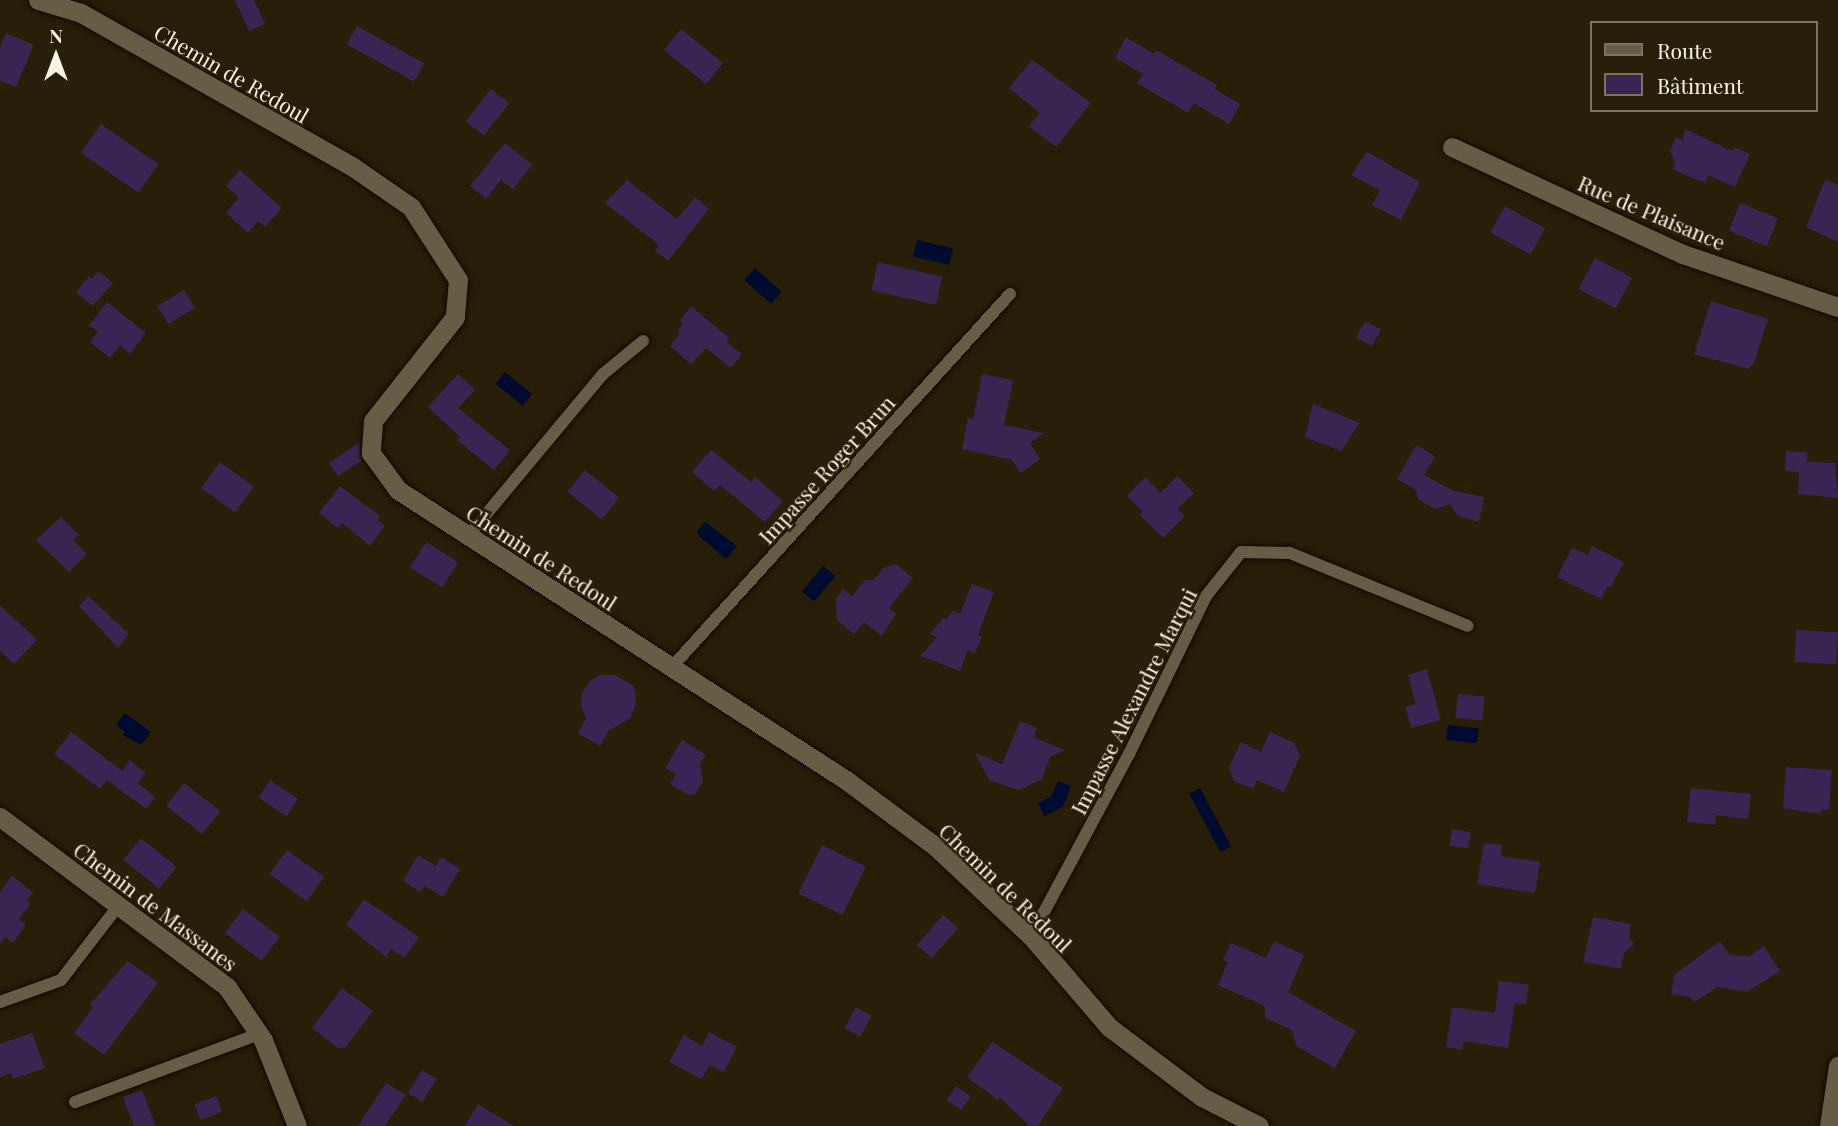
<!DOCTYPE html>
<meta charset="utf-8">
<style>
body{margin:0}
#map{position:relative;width:1838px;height:1126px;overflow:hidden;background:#291e07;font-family:"Playfair Display",serif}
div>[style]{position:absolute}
.water>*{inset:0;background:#000b31;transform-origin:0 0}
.building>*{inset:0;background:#382553;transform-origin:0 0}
.roads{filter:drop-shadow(0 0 2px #110800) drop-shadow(0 0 2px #110800)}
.service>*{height:12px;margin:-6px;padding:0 6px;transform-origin:6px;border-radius:6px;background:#695c44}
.minor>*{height:19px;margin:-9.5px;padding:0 9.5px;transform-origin:9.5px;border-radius:9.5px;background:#695c44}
span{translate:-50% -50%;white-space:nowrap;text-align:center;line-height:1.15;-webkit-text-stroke:5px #291e07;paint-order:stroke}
.street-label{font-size:21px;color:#fbf4e6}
.legend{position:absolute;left:1590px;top:21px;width:228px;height:91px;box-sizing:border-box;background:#291e07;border:2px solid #7d7460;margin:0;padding:9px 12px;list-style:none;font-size:21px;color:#fbf4e6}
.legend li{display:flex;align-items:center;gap:14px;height:35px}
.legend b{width:35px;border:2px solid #7d7460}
.north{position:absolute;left:21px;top:21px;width:70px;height:70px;-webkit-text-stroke:5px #291e07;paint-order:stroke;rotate:0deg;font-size:19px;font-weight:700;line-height:28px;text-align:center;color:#fbf4e6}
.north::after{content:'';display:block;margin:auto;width:24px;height:32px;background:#fbf4e6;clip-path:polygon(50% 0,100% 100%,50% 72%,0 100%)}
</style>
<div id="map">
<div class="water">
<i style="left:917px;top:240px;width:37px;height:17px;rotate:13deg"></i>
<i style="left:755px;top:268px;width:36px;height:16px;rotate:42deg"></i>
<i style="left:505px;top:372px;width:35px;height:15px;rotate:39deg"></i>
<i style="clip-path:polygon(705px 522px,737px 546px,726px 559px,699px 536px,697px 531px)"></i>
<i style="left:823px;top:566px;width:16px;height:33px;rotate:40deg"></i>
<i style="clip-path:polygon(125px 713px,151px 732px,141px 745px,123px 735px,125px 732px,116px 725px)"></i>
<i style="left:1448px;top:725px;width:31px;height:15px;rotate:6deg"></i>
<i style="clip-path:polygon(1058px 781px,1071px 786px,1063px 807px,1044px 816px,1038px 803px,1051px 797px)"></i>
<i style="left:1200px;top:788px;width:66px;height:12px;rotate:62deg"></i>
</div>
<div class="building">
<i style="clip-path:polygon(235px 0,254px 0,265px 24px,249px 31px)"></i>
<i style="left:357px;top:26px;width:77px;height:21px;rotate:29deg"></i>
<i style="left:681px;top:29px;width:54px;height:27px;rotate:39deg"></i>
<i style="clip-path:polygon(6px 33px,34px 45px,16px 87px,0 80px,0 47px)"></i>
<i style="clip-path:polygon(1126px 37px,1154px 54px,1156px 50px,1217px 85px,1215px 89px,1240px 104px,1229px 124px,1194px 103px,1188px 113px,1137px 83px,1143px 74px,1115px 58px)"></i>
<i style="clip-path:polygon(1032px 60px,1091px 103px,1056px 147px,1029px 126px,1040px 113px,1009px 88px)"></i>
<i style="left:491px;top:89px;width:23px;height:41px;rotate:38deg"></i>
<i style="left:101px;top:124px;width:70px;height:35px;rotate:35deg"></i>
<i style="clip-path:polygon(1685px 129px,1732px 151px,1734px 147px,1750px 154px,1735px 187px,1708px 175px,1705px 183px,1672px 169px,1675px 163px,1670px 151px,1676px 137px,1683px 140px)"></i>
<i style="clip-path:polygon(505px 143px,532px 165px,513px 189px,501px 180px,486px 199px,470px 186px)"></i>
<i style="clip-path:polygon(1367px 152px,1420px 182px,1401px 220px,1372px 205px,1380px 190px,1351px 175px)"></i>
<i style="clip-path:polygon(240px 170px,282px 208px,265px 227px,258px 221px,248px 233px,226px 213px,239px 198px,226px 186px)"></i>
<i style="clip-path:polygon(627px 180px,677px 219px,695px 197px,709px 209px,668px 261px,655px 251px,659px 245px,605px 203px)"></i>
<i style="clip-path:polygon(1825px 180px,1838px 185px,1838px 242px,1806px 227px)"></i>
<i style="left:1740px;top:203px;width:41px;height:30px;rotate:22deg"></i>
<i style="left:1505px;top:206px;width:46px;height:30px;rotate:29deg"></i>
<i style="left:1595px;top:258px;width:42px;height:35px;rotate:28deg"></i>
<i style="left:878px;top:262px;width:66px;height:29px;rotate:13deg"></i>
<i style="clip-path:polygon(98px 271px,113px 283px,93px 306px,76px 292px,89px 276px,92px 279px)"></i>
<i style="left:184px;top:290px;width:21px;height:31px;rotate:59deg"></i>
<i style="clip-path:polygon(1711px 301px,1768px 319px,1754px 363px,1748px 369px,1694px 354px)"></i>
<i style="clip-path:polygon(107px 302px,146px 333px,130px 354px,120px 345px,110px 358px,90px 342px,98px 332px,89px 325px)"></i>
<i style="clip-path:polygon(691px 306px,729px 338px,726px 342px,742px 354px,731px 368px,706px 348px,691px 364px,670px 346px,680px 333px,678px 331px,683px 324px,679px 321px)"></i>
<i style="left:1365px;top:321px;width:18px;height:19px;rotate:27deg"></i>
<i style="clip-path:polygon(458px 374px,475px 390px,458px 408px,510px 450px,494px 470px,457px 440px,460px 437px,428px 407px)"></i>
<i style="clip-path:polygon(982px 374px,1013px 380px,1004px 425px,1044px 433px,1030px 443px,1040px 459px,1020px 473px,1012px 460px,962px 449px,968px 418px,973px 419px)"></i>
<i style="clip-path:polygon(1313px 404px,1360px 423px,1341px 451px,1305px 437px)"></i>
<i style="clip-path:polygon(359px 443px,361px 461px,338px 476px,329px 463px)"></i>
<i style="clip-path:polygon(1416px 445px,1435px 456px,1424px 475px,1454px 491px,1484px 497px,1479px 522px,1458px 516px,1450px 504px,1435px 509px,1418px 499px,1416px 490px,1397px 479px)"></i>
<i style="clip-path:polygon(711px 450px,751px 482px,755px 477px,783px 501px,765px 522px,720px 485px,714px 491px,692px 472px)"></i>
<i style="clip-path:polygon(1786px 451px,1807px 452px,1807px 462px,1835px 463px,1838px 498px,1798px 494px,1799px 472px,1785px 471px)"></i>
<i style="left:220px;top:462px;width:42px;height:32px;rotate:36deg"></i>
<i style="left:585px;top:470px;width:44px;height:28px;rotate:39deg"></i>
<i style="clip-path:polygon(1177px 476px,1194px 493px,1177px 509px,1185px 516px,1163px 538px,1140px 515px,1143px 512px,1127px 496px,1145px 477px,1161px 493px)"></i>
<i style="clip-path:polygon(340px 486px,380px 516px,377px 520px,385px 526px,370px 546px,342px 523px,338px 528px,319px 513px)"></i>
<i style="clip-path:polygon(61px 517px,79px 535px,73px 540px,87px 554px,69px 572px,36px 540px)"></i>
<i style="left:426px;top:542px;width:38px;height:30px;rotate:32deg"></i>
<i style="clip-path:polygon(1592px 546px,1624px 562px,1611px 587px,1608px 586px,1601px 599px,1557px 577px,1572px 548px,1588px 555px)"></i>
<i style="clip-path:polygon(896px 564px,913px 578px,889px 608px,896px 614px,882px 636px,864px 622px,854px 634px,837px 620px,836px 599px,843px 589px,852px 596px,865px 580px,874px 580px,883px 568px)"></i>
<i style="clip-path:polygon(972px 584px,994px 592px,978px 635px,982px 637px,975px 653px,968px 650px,960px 671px,920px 656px,937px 637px,930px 634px,943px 618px,946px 619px,953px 611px,960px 614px)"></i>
<i style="clip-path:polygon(88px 596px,129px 634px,118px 648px,79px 606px)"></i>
<i style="clip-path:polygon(0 605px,37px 640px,14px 664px,0 651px)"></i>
<i style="left:1796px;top:630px;width:42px;height:32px;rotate:3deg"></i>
<i style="clip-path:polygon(1427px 669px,1441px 720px,1411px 728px,1405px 707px,1416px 704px,1408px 675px)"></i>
<i style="clip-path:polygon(600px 675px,615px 675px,634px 686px,636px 704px,630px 719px,609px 730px,600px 746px,578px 733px,586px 719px,581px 705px,582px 693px,590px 681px)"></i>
<i style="left:1458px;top:694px;width:27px;height:24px;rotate:6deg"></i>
<i style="clip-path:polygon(1020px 721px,1037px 728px,1033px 737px,1065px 750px,1050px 757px,1042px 779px,1019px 790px,989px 780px,975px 753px,1002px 764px)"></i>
<i style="clip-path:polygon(71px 732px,122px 771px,130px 760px,146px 773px,138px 783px,155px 797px,146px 809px,107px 780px,100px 789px,54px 754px)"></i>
<i style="clip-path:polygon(1270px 732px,1294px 743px,1300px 756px,1284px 792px,1257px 780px,1253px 789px,1234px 781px,1229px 767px,1241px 742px,1261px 752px)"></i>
<i style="clip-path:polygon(682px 740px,706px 755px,700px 764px,703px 782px,695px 794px,688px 795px,670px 784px,676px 774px,665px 768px)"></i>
<i style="clip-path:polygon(1786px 767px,1832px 770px,1829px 810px,1822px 809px,1821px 814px,1783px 808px)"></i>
<i style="left:270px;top:780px;width:34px;height:21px;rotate:34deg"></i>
<i style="left:184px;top:783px;width:46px;height:29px;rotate:38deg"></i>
<i style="clip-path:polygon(1691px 788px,1751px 794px,1748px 819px,1716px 815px,1715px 825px,1687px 822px)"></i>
<i style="left:1452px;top:829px;width:19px;height:17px;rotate:9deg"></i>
<i style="left:141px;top:838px;width:46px;height:28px;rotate:39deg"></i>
<i style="clip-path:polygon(1484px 843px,1502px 845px,1501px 856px,1540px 862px,1535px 893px,1477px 884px)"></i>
<i style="left:822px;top:845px;width:49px;height:54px;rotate:26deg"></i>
<i style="left:287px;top:850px;width:46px;height:30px;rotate:36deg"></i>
<i style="clip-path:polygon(418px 855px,436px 866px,441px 857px,460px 869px,443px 897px,424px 886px,420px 892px,403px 881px)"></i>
<i style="clip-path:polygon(12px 876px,33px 892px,27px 900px,31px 903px,19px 919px,26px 925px,13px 943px,5px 937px,0 944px,0 892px)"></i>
<i style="clip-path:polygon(364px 899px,419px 937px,404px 958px,391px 949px,386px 957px,346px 925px)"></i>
<i style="left:243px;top:909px;width:46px;height:30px;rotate:37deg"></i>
<i style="left:943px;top:915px;width:20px;height:40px;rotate:41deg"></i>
<i style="clip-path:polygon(1593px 917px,1631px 924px,1629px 937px,1634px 944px,1624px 953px,1621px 969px,1583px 962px)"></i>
<i style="clip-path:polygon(1274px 941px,1304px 955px,1288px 992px,1356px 1031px,1335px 1068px,1296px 1046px,1292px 1030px,1265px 1018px,1265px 1006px,1218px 985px,1228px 962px,1223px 960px,1231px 943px,1266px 958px)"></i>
<i style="clip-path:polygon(1720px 941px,1730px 955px,1749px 956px,1764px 946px,1780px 971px,1747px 992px,1718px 987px,1694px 1002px,1690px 997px,1671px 994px,1674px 975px)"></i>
<i style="clip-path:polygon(128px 961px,158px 983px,104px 1055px,74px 1033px,93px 1007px,90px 1004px)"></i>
<i style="clip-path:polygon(1499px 981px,1529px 985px,1526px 1004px,1515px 1003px,1508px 1048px,1464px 1041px,1462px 1050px,1446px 1047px,1452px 1007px,1495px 1013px)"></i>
<i style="clip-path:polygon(342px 988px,373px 1011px,345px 1048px,338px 1048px,312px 1028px)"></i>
<i style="left:856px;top:1007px;width:18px;height:24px;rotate:29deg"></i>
<i style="clip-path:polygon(709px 1032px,737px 1047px,724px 1072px,709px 1065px,702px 1079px,669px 1062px,684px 1035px,702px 1046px)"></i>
<i style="clip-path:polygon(32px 1033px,45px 1068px,13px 1079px,11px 1073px,0 1077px,0 1044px)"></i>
<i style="clip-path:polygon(992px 1042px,1063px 1088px,1038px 1126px,1030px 1126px,999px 1097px,998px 1100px,967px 1077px)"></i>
<i style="left:422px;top:1070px;width:17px;height:27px;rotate:31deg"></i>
<i style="clip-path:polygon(386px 1083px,406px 1095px,385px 1126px,358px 1126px)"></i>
<i style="left:956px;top:1086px;width:18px;height:17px;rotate:34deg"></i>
<i style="clip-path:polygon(142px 1090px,156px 1126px,134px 1126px,123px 1097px)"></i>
<i style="left:216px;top:1096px;width:17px;height:23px;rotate:69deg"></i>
<i style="clip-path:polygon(478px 1104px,514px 1126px,465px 1126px)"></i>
</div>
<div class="roads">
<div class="service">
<i style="left:468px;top:536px;width:211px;rotate:-50.2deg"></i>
<i style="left:603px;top:374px;width:52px;rotate:-39.5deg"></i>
<i style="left:671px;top:668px;width:505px;rotate:-47.81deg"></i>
<i style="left:1031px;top:936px;width:207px;rotate:-61.7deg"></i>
<i style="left:1129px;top:754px;width:176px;rotate:-64deg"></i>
<i style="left:1206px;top:596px;width:56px;rotate:-51.5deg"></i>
<i style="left:1241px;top:552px;width:49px;rotate:1.2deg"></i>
<i style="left:1290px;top:553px;width:192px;rotate:22.3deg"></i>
<i style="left:0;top:1002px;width:65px;rotate:-19.8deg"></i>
<i style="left:61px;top:980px;width:95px;rotate:-52.3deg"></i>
<i style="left:75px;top:1102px;width:196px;rotate:-20.3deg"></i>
</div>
<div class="minor">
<i style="left:38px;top:0;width:45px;rotate:16.8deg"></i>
<i style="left:81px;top:13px;width:313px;rotate:29.5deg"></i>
<i style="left:353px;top:167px;width:70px;rotate:34.6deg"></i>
<i style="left:411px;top:207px;width:87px;rotate:57.2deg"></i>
<i style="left:458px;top:280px;width:37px;rotate:95deg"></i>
<i style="left:455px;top:317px;width:132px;rotate:128.3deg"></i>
<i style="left:373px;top:421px;width:32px;rotate:94deg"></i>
<i style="left:371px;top:453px;width:46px;rotate:53.9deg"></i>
<i style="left:398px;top:490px;width:534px;rotate:32.92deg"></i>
<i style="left:846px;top:780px;width:111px;rotate:36.6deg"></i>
<i style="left:935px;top:846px;width:132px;rotate:43.2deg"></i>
<i style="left:1031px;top:936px;width:120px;rotate:49.4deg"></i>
<i style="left:1109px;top:1027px;width:116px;rotate:37deg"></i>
<i style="left:1202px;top:1097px;width:64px;rotate:27deg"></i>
<i style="left:1452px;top:147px;width:255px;rotate:24.9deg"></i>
<i style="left:1683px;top:254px;width:164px;rotate:18.9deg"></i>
<i style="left:0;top:817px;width:284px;rotate:36.8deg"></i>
<i style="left:227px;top:987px;width:64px;rotate:55.8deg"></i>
<i style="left:263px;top:1040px;width:92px;rotate:68.4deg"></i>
<i style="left:1829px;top:1126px;width:61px;rotate:-81.5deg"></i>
</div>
</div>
<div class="street-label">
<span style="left:232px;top:73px;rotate:30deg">Chemin de Redoul</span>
<span style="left:1652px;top:212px;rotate:23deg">Rue de Plaisance</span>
<span style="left:826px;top:469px;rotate:-48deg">Impasse Roger Brun</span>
<span style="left:542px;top:557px;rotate:33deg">Chemin de Redoul</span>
<span style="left:1133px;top:701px;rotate:-63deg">Impasse Alexandre Marqui</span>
<span style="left:1006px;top:887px;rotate:44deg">Chemin de Redoul</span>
<span style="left:156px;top:906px;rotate:37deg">Chemin de Massanes</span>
</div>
<ul class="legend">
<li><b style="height:9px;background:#695c44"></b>Route</li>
<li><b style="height:19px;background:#382553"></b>Bâtiment</li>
</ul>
<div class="north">N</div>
</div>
